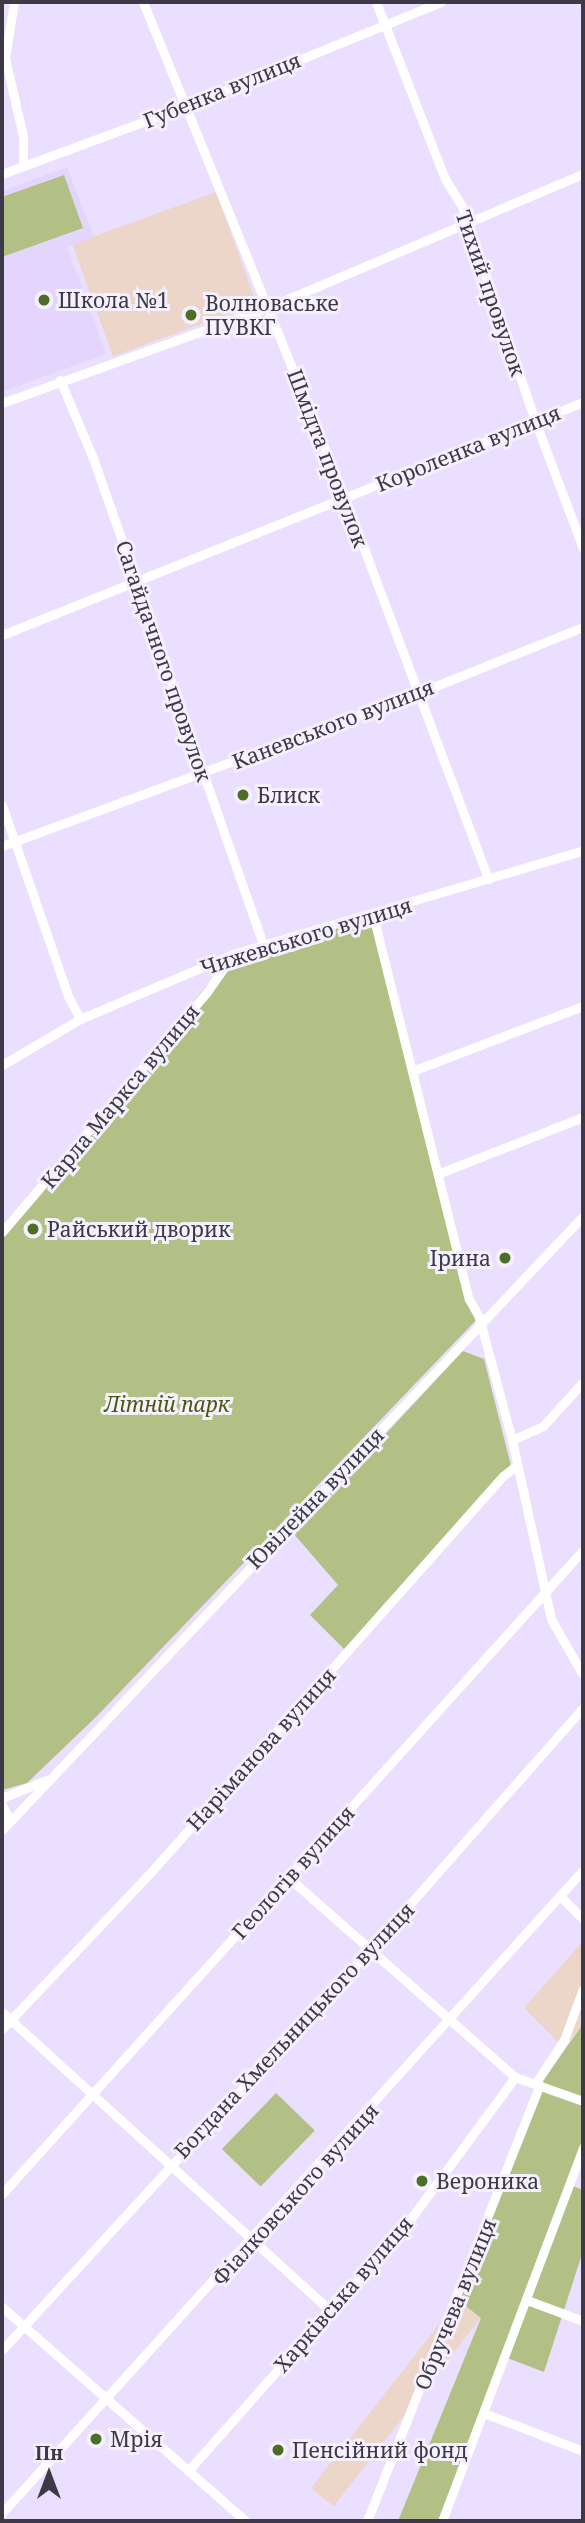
<!DOCTYPE html>
<meta charset="utf-8">
<style>
body{margin:0}
#map{position:relative;width:585px;height:2523px;overflow:hidden;background:#ebdfff;font-family:"Noto Serif",serif}
div>[style]{position:absolute}
.industrial>*{inset:0;background:#ecd6ca;transform-origin:0 0}
.built>*{inset:0;background:#e4d5fd}
.green>*{inset:0;background:#b3c085;transform-origin:0 0}
.minor>*{height:9px;margin:-4.5px;padding:0 4.5px;transform-origin:4.5px;border-radius:4.5px;background:#fff}
.dots>*{width:19px;height:19px;translate:-50% -50%;box-sizing:border-box;border:4px solid #f5f0fd;border-radius:50%}
span{translate:-50% -50%;white-space:nowrap;text-align:center;line-height:1.15;-webkit-text-stroke:6px #f5f0fd;paint-order:stroke}
.street-label{font-size:21px;color:#3e3946}
.poi-label{font-size:21px;color:#3e3946}
.left{translate:0 -50%;text-align:left}
.right{translate:-100% -50%;text-align:right}
.park-label{font-size:21px;color:#4c580f;font-style:italic}
.frame{position:absolute;inset:0;border:4px solid #3e3946;pointer-events:none}
.north{position:absolute;left:14px;top:2439px;width:70px;height:70px;-webkit-text-stroke:5px #f5f0fd;paint-order:stroke;rotate:0deg;font-size:19px;font-weight:700;line-height:28px;text-align:center;color:#3e3946}
.north::after{content:'';display:block;margin:auto;width:24px;height:32px;background:#3e3946;clip-path:polygon(50% 0,100% 100%,50% 72%,0 100%)}
</style>
<div id="map">
<div class="industrial">
<i style="left:216px;top:192px;width:119px;height:153px;rotate:70deg"></i>
<i style="clip-path:polygon(583px 1941px,583px 2024px,564px 2048px,524px 2008px)"></i>
<i style="left:458px;top:2300px;width:29px;height:239px;rotate:38deg"></i>
</div>
<div class="built">
<i style="clip-path:polygon(67px 167px,94px 237px,67px 247px,106px 354px,2px 392px,2px 191px)"></i>
</div>
<div class="green">
<i style="clip-path:polygon(64px 175px,83px 228px,2px 257px,2px 197px)"></i>
<i style="clip-path:polygon(373px 915px,447px 1212px,479px 1317px,97px 1716px,27px 1783px,2px 1790px,2px 1232px,233px 954px)"></i>
<i style="clip-path:polygon(463px 1351px,484px 1359px,511px 1466px,345px 1650px,310px 1615px,338px 1585px,293px 1533px)"></i>
<i style="clip-path:polygon(583px 2024px,583px 2147px,568px 2184px,583px 2190px,583px 2251px,544px 2372px,505px 2357px,442px 2521px,398px 2521px,481px 2318px,458px 2300px,540px 2085px)"></i>
<i style="left:276px;top:2093px;width:54px;height:78px;rotate:44deg"></i>
</div>
<div class="minor">
<i style="left:14px;top:2px;width:57px;rotate:99.1deg"></i>
<i style="left:5px;top:58px;width:80px;rotate:77deg"></i>
<i style="left:23px;top:136px;width:30px;rotate:90deg"></i>
<i style="left:143px;top:2px;width:536px;rotate:67.84deg"></i>
<i style="left:345px;top:498px;width:407px;rotate:69.4deg"></i>
<i style="left:376px;top:2px;width:190px;rotate:68.7deg"></i>
<i style="left:445px;top:179px;width:32px;rotate:58deg"></i>
<i style="left:462px;top:206px;width:227px;rotate:71.2deg"></i>
<i style="left:535px;top:421px;width:136px;rotate:69.3deg"></i>
<i style="left:2px;top:174px;width:196px;rotate:-20.3deg"></i>
<i style="left:186px;top:106px;width:275px;rotate:-22.2deg"></i>
<i style="left:60px;top:380px;width:85px;rotate:67.1deg"></i>
<i style="left:93px;top:458px;width:515px;rotate:70.72deg"></i>
<i style="left:2px;top:403px;width:284px;rotate:-19.8deg"></i>
<i style="left:269px;top:307px;width:341px;rotate:-23deg"></i>
<i style="left:2px;top:635px;width:626px;rotate:-21.85deg"></i>
<i style="left:2px;top:805px;width:202px;rotate:70.9deg"></i>
<i style="left:68px;top:996px;width:26px;rotate:62deg"></i>
<i style="left:2px;top:846px;width:441px;rotate:-20.2deg"></i>
<i style="left:416px;top:694px;width:180px;rotate:-21.9deg"></i>
<i style="left:373px;top:915px;width:396px;rotate:76deg"></i>
<i style="left:469px;top:1299px;width:21px;rotate:61deg"></i>
<i style="left:479px;top:1317px;width:127px;rotate:75deg"></i>
<i style="left:512px;top:1440px;width:183px;rotate:77.7deg"></i>
<i style="left:551px;top:1619px;width:64px;rotate:60.3deg"></i>
<i style="left:2px;top:1065px;width:91px;rotate:-30.5deg"></i>
<i style="left:80px;top:1019px;width:166px;rotate:-23deg"></i>
<i style="left:233px;top:954px;width:365px;rotate:-16.5deg"></i>
<i style="left:415px;top:1070px;width:180px;rotate:-20.9deg"></i>
<i style="left:440px;top:1173px;width:154px;rotate:-21.4deg"></i>
<i style="left:2px;top:1232px;width:316px;rotate:-49.5deg"></i>
<i style="left:207px;top:992px;width:44px;rotate:-55.2deg"></i>
<i style="left:512px;top:1440px;width:34px;rotate:-24deg"></i>
<i style="left:543px;top:1426px;width:59px;rotate:-47.7deg"></i>
<i style="left:2px;top:1798px;width:48px;rotate:-22.2deg"></i>
<i style="left:2px;top:1805px;width:13px;rotate:63deg"></i>
<i style="left:8px;top:1817px;width:10px;rotate:114deg"></i>
<i style="left:2px;top:1830px;width:845px;rotate:-46.58deg"></i>
<i style="left:288px;top:1877px;width:303px;rotate:41.4deg"></i>
<i style="left:515px;top:2077px;width:72px;rotate:19.4deg"></i>
<i style="left:560px;top:1896px;width:33px;rotate:45deg"></i>
<i style="left:2px;top:2012px;width:443px;rotate:42.3deg"></i>
<i style="left:2px;top:2029px;width:216px;rotate:-46.5deg"></i>
<i style="left:151px;top:1872px;width:530px;rotate:-48.37deg"></i>
<i style="left:503px;top:1476px;width:16px;rotate:-38deg"></i>
<i style="left:535px;top:2084px;width:53px;rotate:-56.6deg"></i>
<i style="left:564px;top:2040px;width:54px;rotate:-69.6deg"></i>
<i style="left:2px;top:2194px;width:867px;rotate:-47.94deg"></i>
<i style="left:527px;top:2300px;width:60px;rotate:20.6deg"></i>
<i style="left:2px;top:2307px;width:325px;rotate:41.3deg"></i>
<i style="left:2px;top:2350px;width:547px;rotate:-47.44deg"></i>
<i style="left:372px;top:1947px;width:319px;rotate:-48.6deg"></i>
<i style="left:484px;top:2413px;width:106px;rotate:21deg"></i>
<i style="left:188px;top:2471px;width:334px;rotate:-48.5deg"></i>
<i style="left:409px;top:2221px;width:179px;rotate:-53.6deg"></i>
<i style="left:2px;top:2513px;width:867px;rotate:-47.9deg"></i>
<i style="left:367px;top:2521px;width:469px;rotate:-68.4deg"></i>
<i style="left:442px;top:2521px;width:400px;rotate:-69.3deg"></i>
</div>
<div class="dots">
<i style="left:44px;top:300px;background:#4c6e26"></i>
<i style="left:191px;top:315px;background:#4c6e26"></i>
<i style="left:243px;top:795px;background:#4c6e26"></i>
<i style="left:33px;top:1229px;background:#4c6e26"></i>
<i style="left:505px;top:1258px;background:#4c6e26"></i>
<i style="left:422px;top:2181px;background:#4c6e26"></i>
<i style="left:96px;top:2439px;background:#4c6e26"></i>
<i style="left:278px;top:2450px;background:#4c6e26"></i>
</div>
<div class="street-label">
<span style="left:222px;top:90px;rotate:-22deg">Губенка вулиця</span>
<span style="left:491px;top:293px;rotate:71deg">Тихий провулок</span>
<span style="left:468px;top:448px;rotate:-22deg">Короленка вулиця</span>
<span style="left:328px;top:458px;rotate:69deg">Шмідта провулок</span>
<span style="left:164px;top:661px;rotate:71deg">Сагайдачного провулок</span>
<span style="left:333px;top:724px;rotate:-21deg">Каневського вулиця</span>
<span style="left:306px;top:936px;rotate:-17deg">Чижевського вулиця</span>
<span style="left:120px;top:1096px;rotate:-50deg">Карла Маркса вулиця</span>
<span style="left:315px;top:1498px;rotate:-46deg">Ювілейна вулиця</span>
<span style="left:261px;top:1749px;rotate:-48deg">Наріманова вулиця</span>
<span style="left:293px;top:1872px;rotate:-48deg">Геологів вулиця</span>
<span style="left:294px;top:2030px;rotate:-47deg">Богдана Хмельницького вулиця</span>
<span style="left:295px;top:2194px;rotate:-48deg">Фіалковського вулиця</span>
<span style="left:343px;top:2294px;rotate:-49deg">Харківська вулиця</span>
<span style="left:455px;top:2304px;rotate:-68deg">Обручева вулиця</span>
</div>
<div class="poi-label">
<span class="left" style="left:58px;top:300px">Школа №1</span>
<span class="left" style="left:205px;top:315px">Волноваське<br>ПУВКГ</span>
<span class="left" style="left:257px;top:795px">Блиск</span>
<span class="left" style="left:47px;top:1229px">Райський дворик</span>
<span class="right" style="left:491px;top:1258px">Ірина</span>
<span class="left" style="left:436px;top:2181px">Вероника</span>
<span class="left" style="left:110px;top:2439px">Мрія</span>
<span class="left" style="left:292px;top:2450px">Пенсійний фонд</span>
</div>
<div class="park-label">
<span style="left:167px;top:1404px">Літній парк</span>
</div>
<div class="frame"></div>
<div class="north">Пн</div>
</div>
